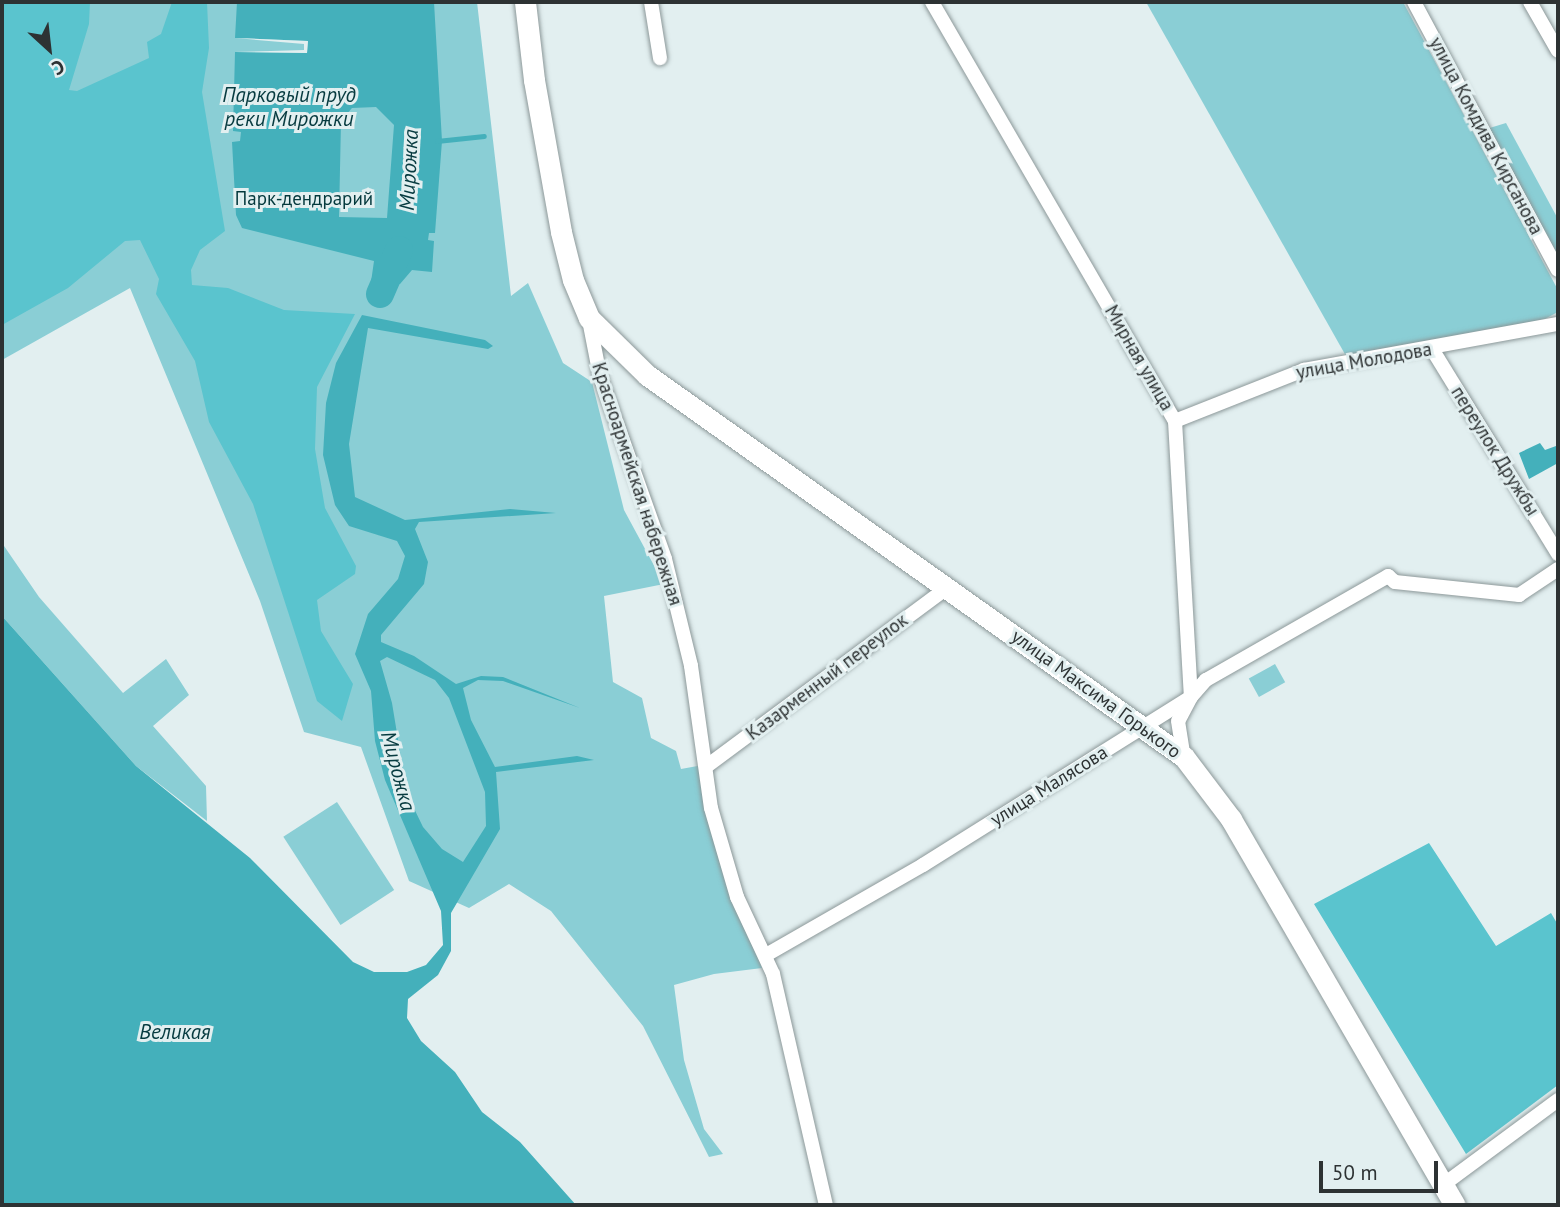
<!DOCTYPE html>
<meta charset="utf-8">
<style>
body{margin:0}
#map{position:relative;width:1560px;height:1207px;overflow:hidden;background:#e2eff0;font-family:"PT Sans",sans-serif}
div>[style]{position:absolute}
.green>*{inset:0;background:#8aced5;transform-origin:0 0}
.forest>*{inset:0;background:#5ac4ce}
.water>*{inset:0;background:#44b0bb}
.pier>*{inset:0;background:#e2eff0}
.stream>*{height:4.5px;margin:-2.25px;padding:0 2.25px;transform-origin:2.25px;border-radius:2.25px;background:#44b0bb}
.river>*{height:28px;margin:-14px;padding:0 14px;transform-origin:14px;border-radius:14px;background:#44b0bb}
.roads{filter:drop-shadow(0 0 2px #8c9899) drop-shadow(0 0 2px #8c9899)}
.minor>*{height:14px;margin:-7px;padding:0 7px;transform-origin:7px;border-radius:7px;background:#fff}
.secondary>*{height:21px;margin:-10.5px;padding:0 10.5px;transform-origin:10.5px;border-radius:10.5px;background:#fff}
span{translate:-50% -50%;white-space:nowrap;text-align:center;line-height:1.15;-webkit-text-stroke:6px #e2eff0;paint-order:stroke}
.street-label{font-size:19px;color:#2d3233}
.park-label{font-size:19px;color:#03383c}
.water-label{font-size:21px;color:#073b40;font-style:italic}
.frame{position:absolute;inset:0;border:4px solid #2d3233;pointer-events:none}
.north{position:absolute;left:14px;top:14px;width:70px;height:70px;-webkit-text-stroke:5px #e2eff0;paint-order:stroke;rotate:153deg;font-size:19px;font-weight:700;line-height:28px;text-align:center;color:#2d3233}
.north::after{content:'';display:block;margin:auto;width:24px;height:32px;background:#2d3233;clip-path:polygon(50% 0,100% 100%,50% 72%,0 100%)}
.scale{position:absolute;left:1319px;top:1161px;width:119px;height:32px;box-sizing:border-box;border:4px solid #2d3233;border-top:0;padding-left:9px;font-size:21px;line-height:24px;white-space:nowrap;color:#2d3233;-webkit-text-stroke:5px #e2eff0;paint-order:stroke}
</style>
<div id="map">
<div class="green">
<i style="clip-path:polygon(2px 2px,477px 2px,511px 296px,528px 283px,563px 363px,592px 382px,624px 510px,664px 584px,604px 596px,613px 682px,642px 698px,651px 738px,676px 751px,681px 769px,703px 765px,762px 968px,714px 974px,674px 985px,684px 1060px,704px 1129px,723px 1154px,709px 1157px,643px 1026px,551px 911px,509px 884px,469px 908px,409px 881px,361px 747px,304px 732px,260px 601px,130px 288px,2px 360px)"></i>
<i style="clip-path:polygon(1146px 2px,1403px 2px,1558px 290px,1558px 312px,1539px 322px,1346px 356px)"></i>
<i style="clip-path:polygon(1506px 123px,1558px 219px,1558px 262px,1483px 130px)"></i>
<i style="clip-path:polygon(2px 543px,39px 597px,123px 693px,166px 659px,189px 695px,153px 726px,206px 786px,207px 821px,136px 766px,2px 616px)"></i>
<i style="left:1275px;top:664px;width:21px;height:30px;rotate:61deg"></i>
<i style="left:337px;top:802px;width:105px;height:64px;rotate:57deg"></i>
</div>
<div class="forest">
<i style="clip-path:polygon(2px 2px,90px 2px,89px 24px,69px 90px,77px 91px,149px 58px,147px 42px,161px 34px,172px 2px,207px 2px,209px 48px,202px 92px,225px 231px,200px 250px,191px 270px,192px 285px,228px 288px,284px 310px,355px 314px,317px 387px,315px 449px,325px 508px,356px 566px,355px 574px,317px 600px,321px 631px,353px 684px,342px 721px,317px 701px,253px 504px,209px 422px,195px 361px,156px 294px,159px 279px,140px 240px,125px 241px,68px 288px,2px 325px)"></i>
<i style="clip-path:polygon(1429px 843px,1496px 946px,1551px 913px,1558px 925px,1558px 1085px,1466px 1154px,1314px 904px)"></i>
</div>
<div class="water">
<i style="clip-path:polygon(evenodd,237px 2px,434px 2px,442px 141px,435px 233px,429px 233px,428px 240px,434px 241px,432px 272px,412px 270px,400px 284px,390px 286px,371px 282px,374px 261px,242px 228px,236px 215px,232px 142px,240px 141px,241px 132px,233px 131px,235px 52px,307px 53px,308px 41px,235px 38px,237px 2px,376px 107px,394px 125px,387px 218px,339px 217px,341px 121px,352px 108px,376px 107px)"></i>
<i style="clip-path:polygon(evenodd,362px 315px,485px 340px,493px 346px,488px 349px,368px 328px,349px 444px,355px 497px,405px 520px,510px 509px,556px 513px,419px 522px,415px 529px,428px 562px,424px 584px,381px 635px,381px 642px,414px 656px,456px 684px,481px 676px,503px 677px,580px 708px,503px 681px,478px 680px,463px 688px,471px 720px,495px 767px,577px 756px,594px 760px,496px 772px,500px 829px,451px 913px,451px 951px,438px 975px,408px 999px,407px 1018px,421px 1041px,455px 1072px,482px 1112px,520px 1142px,576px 1205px,2px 1205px,2px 616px,136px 766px,250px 858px,353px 962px,374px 972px,407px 972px,426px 965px,443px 945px,441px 911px,385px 780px,375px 741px,371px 691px,355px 654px,368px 614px,398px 579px,405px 556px,397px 541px,349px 526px,335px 505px,323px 455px,326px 403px,336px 363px,362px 315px,387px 657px,435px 680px,449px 698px,485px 792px,486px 826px,463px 862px,442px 849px,423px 827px,407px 794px,392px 703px,380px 661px,387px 657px)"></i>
<i style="clip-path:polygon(1540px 443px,1545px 450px,1556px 446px,1558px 463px,1529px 479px,1519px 453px)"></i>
</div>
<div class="pier">
<i style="clip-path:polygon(235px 38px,308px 41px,307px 53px,235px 52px,304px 50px,304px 44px)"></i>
</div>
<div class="stream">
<i style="left:437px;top:141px;width:47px;rotate:-6.1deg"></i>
</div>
<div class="river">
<i style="left:380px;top:294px;width:48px;rotate:-66.6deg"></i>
</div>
<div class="roads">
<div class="minor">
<i style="left:651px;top:2px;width:57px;rotate:80.9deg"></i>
<i style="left:932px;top:2px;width:484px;rotate:59.9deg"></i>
<i style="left:1175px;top:421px;width:276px;rotate:86.7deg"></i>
<i style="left:1191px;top:697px;width:27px;rotate:118deg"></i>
<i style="left:1178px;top:721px;width:36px;rotate:81deg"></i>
<i style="left:1414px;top:2px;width:304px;rotate:61.8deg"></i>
<i style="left:1530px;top:2px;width:56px;rotate:60.3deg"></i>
<i style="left:589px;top:320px;width:57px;rotate:78.9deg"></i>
<i style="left:600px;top:376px;width:194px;rotate:70.4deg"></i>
<i style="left:665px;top:559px;width:110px;rotate:76.3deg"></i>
<i style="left:691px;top:666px;width:143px;rotate:82deg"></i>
<i style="left:711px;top:808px;width:93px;rotate:73.7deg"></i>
<i style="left:737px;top:897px;width:85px;rotate:64.9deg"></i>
<i style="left:773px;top:974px;width:237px;rotate:77.1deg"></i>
<i style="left:1432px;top:349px;width:241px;rotate:58.4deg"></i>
<i style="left:1175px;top:421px;width:139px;rotate:-21.6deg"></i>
<i style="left:1304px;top:370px;width:258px;rotate:-10.3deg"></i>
<i style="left:707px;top:766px;width:299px;rotate:-36.6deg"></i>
<i style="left:766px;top:955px;width:181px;rotate:-29.8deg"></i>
<i style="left:923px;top:865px;width:316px;rotate:-32.1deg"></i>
<i style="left:1191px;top:697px;width:23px;rotate:-49deg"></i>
<i style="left:1206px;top:680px;width:210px;rotate:-29.7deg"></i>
<i style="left:1388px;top:576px;width:9px;rotate:41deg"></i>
<i style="left:1395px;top:582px;width:125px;rotate:6deg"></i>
<i style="left:1519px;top:595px;width:47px;rotate:-33.7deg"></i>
<i style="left:1443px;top:1185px;width:143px;rotate:-36.5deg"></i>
</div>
<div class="secondary">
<i style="left:525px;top:2px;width:79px;rotate:83.4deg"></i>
<i style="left:534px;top:80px;width:154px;rotate:79.9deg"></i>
<i style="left:561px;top:232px;width:49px;rotate:76deg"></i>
<i style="left:573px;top:280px;width:41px;rotate:67.2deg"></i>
<i style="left:589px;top:318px;width:81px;rotate:44.5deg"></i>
<i style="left:647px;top:375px;width:659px;rotate:35.43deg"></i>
<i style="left:1184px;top:757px;width:78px;rotate:52.8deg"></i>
<i style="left:1231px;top:819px;width:446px;rotate:59.9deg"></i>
</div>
</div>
<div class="street-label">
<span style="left:1486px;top:136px;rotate:62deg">улица Комдива Кирсанова</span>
<span style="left:1139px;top:358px;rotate:60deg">Мирная улица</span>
<span style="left:1364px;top:361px;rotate:-10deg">улица Молодова</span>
<span style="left:1495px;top:451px;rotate:58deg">переулок Дружбы</span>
<span style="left:637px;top:484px;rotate:72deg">Красноармейская набережная</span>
<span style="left:827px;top:677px;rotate:-37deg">Казарменный переулок</span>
<span style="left:1096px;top:694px;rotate:36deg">улица Максима Горького</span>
<span style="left:1049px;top:786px;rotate:-32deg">улица Малясова</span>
</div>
<div class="park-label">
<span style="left:304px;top:199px">Парк-дендрарий</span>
</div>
<div class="water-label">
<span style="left:289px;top:107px">Парковый пруд<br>реки Мирожки</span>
<span style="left:409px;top:170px;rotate:-87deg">Мирожка</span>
<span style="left:398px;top:771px;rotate:75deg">Мирожка</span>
<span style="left:175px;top:1032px">Великая</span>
</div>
<div class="frame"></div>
<div class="north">С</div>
<div class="scale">50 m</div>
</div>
